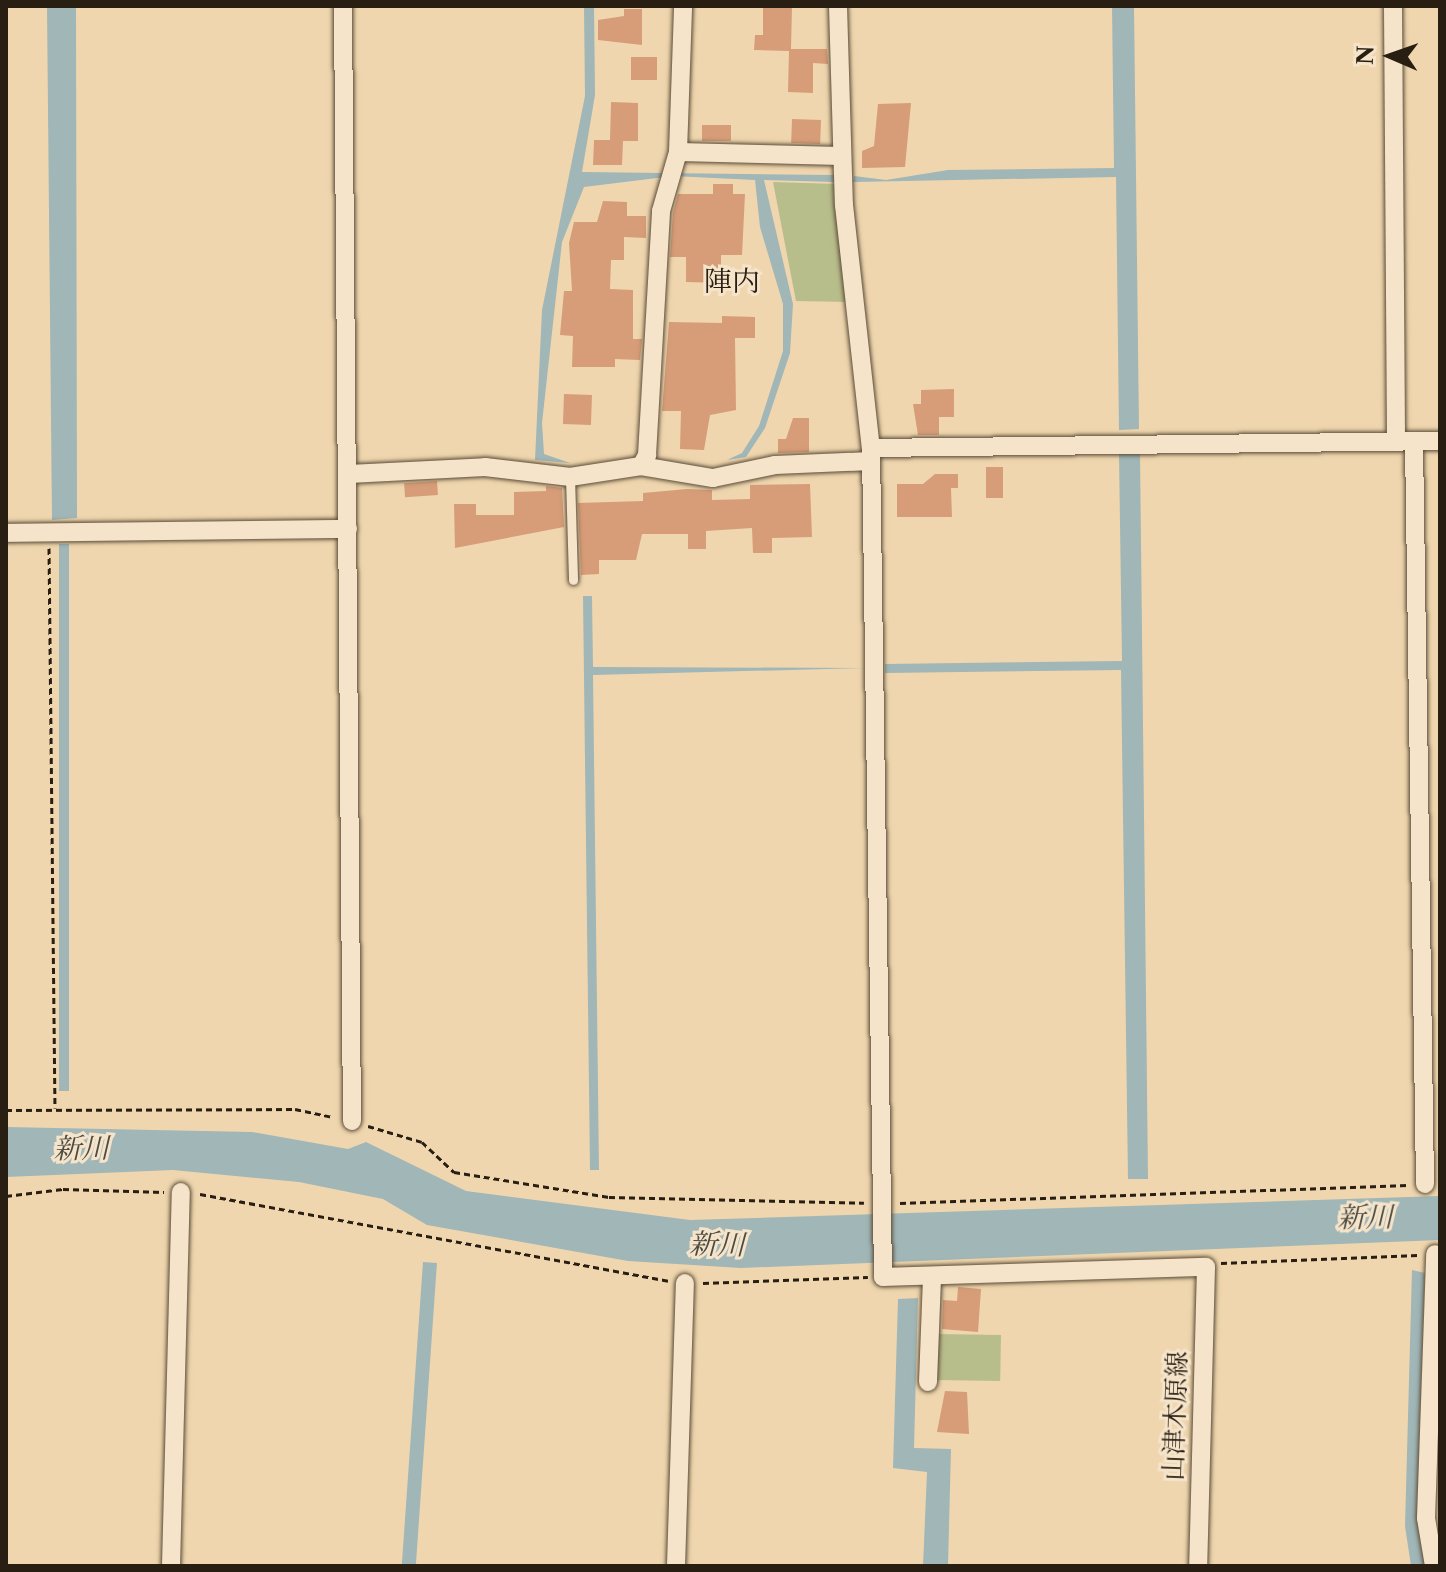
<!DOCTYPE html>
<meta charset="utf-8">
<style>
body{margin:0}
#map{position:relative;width:1446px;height:1572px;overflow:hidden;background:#efd6ae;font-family:"Libre Caslon Text","Noto Serif JP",serif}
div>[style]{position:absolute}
.green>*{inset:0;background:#b8be8b;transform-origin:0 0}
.water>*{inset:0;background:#a0b6b7;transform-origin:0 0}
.building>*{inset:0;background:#d79c78;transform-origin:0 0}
.path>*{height:3px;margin-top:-1.5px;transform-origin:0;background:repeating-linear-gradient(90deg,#281e11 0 6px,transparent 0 10px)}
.roads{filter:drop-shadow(0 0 2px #5a4c38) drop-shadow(0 0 2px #5a4c38)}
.service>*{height:9px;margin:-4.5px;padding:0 4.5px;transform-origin:4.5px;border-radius:4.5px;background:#f5e4ca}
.minor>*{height:18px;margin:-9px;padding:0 9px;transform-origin:9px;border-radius:9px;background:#f5e4ca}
span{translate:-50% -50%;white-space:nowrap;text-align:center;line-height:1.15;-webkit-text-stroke:6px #f5e4ca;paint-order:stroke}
.street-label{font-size:26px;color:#281e11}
.neighbourhood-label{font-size:28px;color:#281e11}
.water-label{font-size:28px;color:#4c4c43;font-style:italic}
.frame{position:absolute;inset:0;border:8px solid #281e11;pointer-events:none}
.north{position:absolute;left:1350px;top:16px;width:80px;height:80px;-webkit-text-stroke:6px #f5e4ca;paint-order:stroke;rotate:272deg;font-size:22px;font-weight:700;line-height:32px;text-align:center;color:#281e11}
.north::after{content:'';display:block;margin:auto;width:28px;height:36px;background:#281e11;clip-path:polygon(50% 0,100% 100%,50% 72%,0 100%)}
</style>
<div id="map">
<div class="green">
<i style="clip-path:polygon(773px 182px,837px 184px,849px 302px,796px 301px)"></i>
<i style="left:937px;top:1334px;width:64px;height:46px;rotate:1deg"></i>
</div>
<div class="water">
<i style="clip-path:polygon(47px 6px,76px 6px,77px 518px,52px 520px)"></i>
<i style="clip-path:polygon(584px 6px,594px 6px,595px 95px,582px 172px,834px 175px,835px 182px,764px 180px,793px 304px,790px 353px,765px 428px,746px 457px,727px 460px,742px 453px,759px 426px,783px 351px,783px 304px,760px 227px,755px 180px,673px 176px,584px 187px,562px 242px,542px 423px,544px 454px,570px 463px,535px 460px,542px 310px,585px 96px)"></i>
<i style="clip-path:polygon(1112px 6px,1134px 6px,1139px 429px,1119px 430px,1116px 177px,853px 182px,854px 176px,886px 180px,948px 170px,1114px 168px)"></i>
<i style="clip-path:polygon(1140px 453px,1148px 1179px,1128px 1179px,1121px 670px,885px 673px,885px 664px,1122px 661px,1119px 454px)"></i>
<i style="left:59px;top:544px;width:10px;height:547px"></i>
<i style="clip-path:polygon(583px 596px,592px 596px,593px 667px,864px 668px,593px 675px,599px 1170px,590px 1170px)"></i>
<i style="clip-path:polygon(6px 1127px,252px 1132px,348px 1149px,366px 1142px,466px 1191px,690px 1220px,1440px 1196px,1440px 1240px,741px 1268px,628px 1261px,427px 1225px,383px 1199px,299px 1182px,173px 1170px,6px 1177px)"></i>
<i style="left:423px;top:1262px;width:14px;height:304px;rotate:4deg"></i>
<i style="clip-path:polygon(1412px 1270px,1425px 1273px,1417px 1511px,1426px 1566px,1411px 1566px,1405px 1526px)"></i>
<i style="clip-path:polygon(918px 1298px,914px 1448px,951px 1449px,948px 1566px,923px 1566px,927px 1472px,893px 1468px,898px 1299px)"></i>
</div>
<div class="building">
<i style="clip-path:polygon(763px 6px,792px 6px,791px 49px,827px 49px,828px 64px,813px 63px,813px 93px,788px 92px,789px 51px,754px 50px,755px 35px,763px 35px)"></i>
<i style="clip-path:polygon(624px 9px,642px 9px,642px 45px,598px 40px,598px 20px,624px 16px)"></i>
<i style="left:631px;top:57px;width:26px;height:23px"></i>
<i style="clip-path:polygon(611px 102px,638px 103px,638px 141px,623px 141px,622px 165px,593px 165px,594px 140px,610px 140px)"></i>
<i style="clip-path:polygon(911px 103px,905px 167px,862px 168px,862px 151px,874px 146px,878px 104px)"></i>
<i style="left:792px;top:119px;width:29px;height:24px;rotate:2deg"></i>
<i style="left:702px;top:125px;width:29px;height:16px"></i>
<i style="clip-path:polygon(713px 184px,733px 184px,733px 194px,745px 194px,742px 255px,721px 255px,721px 283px,686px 282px,686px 257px,670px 257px,673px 213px,678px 194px,713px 194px)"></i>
<i style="clip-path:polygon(603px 201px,627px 202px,627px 216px,646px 216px,646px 238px,624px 237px,624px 260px,611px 260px,610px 289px,633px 290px,633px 339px,642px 339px,640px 360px,615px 359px,615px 367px,572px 367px,573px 336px,560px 335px,564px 291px,572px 291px,569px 243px,574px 222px,597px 222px)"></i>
<i style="clip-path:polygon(722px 316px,755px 317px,755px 338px,735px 338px,736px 410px,710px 415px,704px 450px,680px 449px,681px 411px,662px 411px,669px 322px,722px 323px)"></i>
<i style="clip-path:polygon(954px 389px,954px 417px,939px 417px,939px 435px,918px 435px,913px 404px,921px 404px,921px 390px)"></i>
<i style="left:564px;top:394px;width:28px;height:30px;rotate:2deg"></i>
<i style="clip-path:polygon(793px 418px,809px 418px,809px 452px,778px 453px,778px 439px,786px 439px)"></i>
<i style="left:986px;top:467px;width:17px;height:31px"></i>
<i style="clip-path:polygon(935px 474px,958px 474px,958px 488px,951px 488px,952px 517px,897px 517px,897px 484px,923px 484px)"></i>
<i style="left:437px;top:481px;width:14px;height:33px;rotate:86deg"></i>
<i style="clip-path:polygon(810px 484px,812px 537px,772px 538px,772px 553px,753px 553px,752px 528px,706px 531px,706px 549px,688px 549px,688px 534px,642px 534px,636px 560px,599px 560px,599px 574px,581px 575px,578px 503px,643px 501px,643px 493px,687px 489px,712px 490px,712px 500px,750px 499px,750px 485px)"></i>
<i style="clip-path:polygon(546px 486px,562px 488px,564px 527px,455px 548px,454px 504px,476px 504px,476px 515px,514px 515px,514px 492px,546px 491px)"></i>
<i style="clip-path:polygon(958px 1287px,981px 1289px,978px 1332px,942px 1329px,943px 1300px,957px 1301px)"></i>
<i style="clip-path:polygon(945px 1391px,967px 1392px,969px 1434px,937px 1432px)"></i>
</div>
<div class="path">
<i style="left:49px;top:548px;width:560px;rotate:89.39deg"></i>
<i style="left:6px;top:1110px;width:289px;rotate:-0.2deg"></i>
<i style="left:295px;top:1109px;width:39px;rotate:12deg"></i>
<i style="left:368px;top:1126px;width:56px;rotate:16.5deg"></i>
<i style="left:422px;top:1142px;width:44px;rotate:43.2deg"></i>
<i style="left:454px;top:1172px;width:157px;rotate:9.2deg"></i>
<i style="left:609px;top:1197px;width:255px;rotate:1.3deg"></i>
<i style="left:200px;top:1194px;width:476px;rotate:10.5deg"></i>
<i style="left:6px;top:1196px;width:57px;rotate:-7deg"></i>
<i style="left:63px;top:1189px;width:101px;rotate:1.7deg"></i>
<i style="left:900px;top:1203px;width:508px;rotate:-2.03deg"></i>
<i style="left:1221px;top:1263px;width:197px;rotate:-2.3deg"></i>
<i style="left:703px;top:1283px;width:165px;rotate:-2.1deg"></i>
</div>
<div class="roads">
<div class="service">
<i style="left:570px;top:477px;width:103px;rotate:88.3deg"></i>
</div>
<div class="minor">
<i style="left:343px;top:6px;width:1115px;rotate:89.54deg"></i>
<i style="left:838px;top:6px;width:199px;rotate:88.3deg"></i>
<i style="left:844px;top:205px;width:244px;rotate:83.7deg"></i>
<i style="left:871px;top:448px;width:829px;rotate:89.17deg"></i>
<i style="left:883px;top:1277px;width:323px;rotate:-1.8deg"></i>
<i style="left:1206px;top:1267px;width:299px;rotate:91.5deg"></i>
<i style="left:1393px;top:6px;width:435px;rotate:89.6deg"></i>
<i style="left:678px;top:152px;width:164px;rotate:1.4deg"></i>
<i style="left:1414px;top:442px;width:742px;rotate:89.15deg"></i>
<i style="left:871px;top:448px;width:569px;rotate:-0.7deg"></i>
<i style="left:641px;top:466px;width:73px;rotate:9.5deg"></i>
<i style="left:713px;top:478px;width:63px;rotate:-11.8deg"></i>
<i style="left:775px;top:465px;width:96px;rotate:-2.4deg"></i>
<i style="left:349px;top:474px;width:136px;rotate:-2.9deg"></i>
<i style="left:485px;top:467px;width:86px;rotate:6.7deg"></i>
<i style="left:570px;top:477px;width:72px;rotate:-8.8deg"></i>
<i style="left:641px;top:466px;width:13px;rotate:-61deg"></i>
<i style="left:647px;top:455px;width:244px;rotate:-86.7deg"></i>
<i style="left:661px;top:211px;width:61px;rotate:-73.9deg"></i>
<i style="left:678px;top:152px;width:146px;rotate:-88deg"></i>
<i style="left:6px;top:533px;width:342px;rotate:-0.7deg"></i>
<i style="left:928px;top:1382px;width:105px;rotate:-87.8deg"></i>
<i style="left:171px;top:1566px;width:374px;rotate:-88.5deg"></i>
<i style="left:676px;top:1566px;width:283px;rotate:-88.2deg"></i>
<i style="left:1434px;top:1566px;width:49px;rotate:-99.5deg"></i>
<i style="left:1426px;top:1518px;width:264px;rotate:-88deg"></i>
</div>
</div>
<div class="street-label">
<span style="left:1176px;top:1416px;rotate:-88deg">山津木原線</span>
</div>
<div class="neighbourhood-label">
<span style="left:732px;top:281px">陣内</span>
</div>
<div class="water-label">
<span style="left:81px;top:1148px;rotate:-1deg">新川</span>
<span style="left:1365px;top:1217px;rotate:-1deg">新川</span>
<span style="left:717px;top:1244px;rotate:1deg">新川</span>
</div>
<div class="frame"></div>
<div class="north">N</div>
</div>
